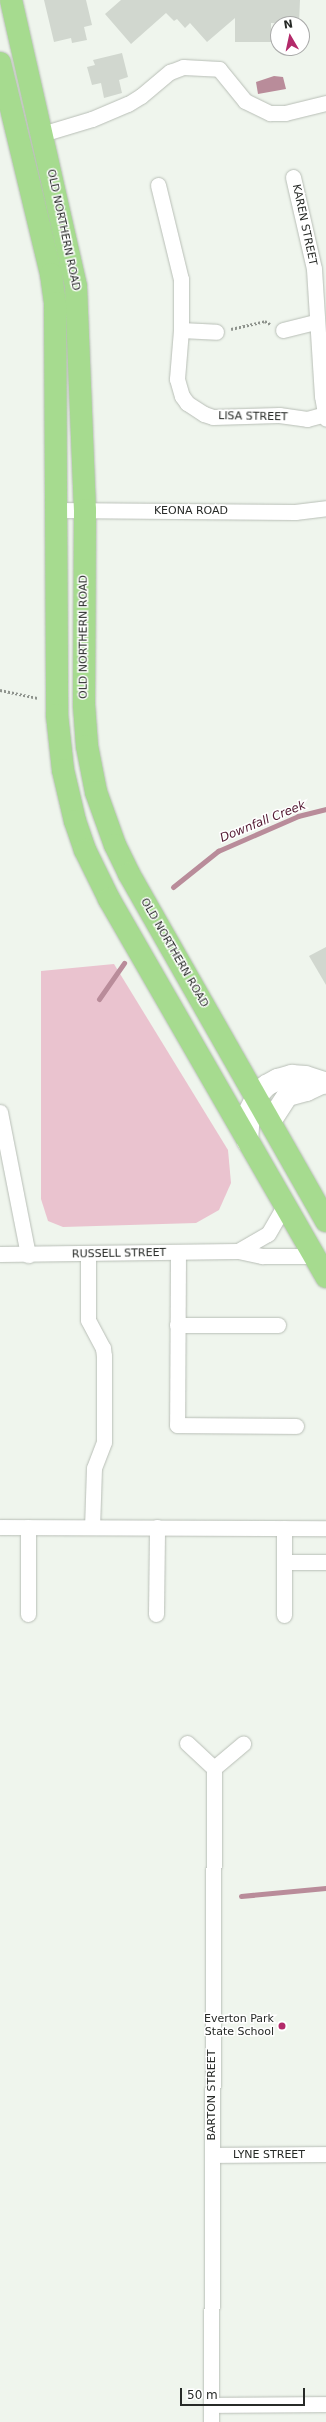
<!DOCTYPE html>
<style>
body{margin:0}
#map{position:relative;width:326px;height:2422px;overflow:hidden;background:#eff5ed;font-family:"DejaVu Sans",sans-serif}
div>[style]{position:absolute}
.green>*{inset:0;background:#eac3cf}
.water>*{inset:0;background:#b98c9a}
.stream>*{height:5px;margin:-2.5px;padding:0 2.5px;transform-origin:2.5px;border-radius:2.5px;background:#b98c9a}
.building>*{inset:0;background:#d1d7cf}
.path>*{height:2.5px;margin-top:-1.25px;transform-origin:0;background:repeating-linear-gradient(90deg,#8e938d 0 2px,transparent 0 4px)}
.roads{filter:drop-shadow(0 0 1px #b8beb6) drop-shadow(0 0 1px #b8beb6)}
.street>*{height:15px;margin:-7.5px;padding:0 7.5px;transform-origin:7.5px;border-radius:7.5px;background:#fff}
.secondary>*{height:21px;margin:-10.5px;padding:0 10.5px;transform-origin:10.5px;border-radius:10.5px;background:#fff}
.highway>*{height:22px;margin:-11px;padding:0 11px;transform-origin:11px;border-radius:11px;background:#a6db8f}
.dots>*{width:11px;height:11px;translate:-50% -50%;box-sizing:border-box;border:2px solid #fff;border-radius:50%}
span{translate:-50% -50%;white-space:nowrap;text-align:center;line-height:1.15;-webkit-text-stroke:3px #fff;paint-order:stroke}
.street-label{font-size:11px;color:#272a27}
.poi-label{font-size:11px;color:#272a27}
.right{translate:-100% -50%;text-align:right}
.water-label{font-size:12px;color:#541b33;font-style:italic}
.north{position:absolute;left:270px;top:16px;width:40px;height:40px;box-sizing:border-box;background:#fff;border:1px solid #a9aaa9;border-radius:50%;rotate:351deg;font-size:11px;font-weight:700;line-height:16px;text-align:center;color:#272a27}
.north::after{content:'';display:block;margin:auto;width:14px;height:18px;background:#b32a6a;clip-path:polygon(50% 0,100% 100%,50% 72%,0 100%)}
.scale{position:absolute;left:180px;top:2388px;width:125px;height:18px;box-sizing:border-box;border:2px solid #272a27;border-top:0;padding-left:5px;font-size:12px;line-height:14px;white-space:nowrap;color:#272a27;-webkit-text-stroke:3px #fff;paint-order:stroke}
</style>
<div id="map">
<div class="green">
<i style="clip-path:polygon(114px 964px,228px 1150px,231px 1183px,219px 1210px,196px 1223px,63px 1227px,48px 1221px,41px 1199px,41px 971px)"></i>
</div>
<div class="water">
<i style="clip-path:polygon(274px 76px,283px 77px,286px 89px,258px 94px,256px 82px)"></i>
</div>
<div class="stream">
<i style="left:173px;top:887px;width:58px;rotate:-38.7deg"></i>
<i style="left:218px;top:851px;width:87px;rotate:-23.6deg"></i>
<i style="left:298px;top:816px;width:29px;rotate:-14deg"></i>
<i style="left:99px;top:999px;width:44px;rotate:-55.2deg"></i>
<i style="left:241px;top:1896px;width:85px;rotate:-5.4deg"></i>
</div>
<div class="building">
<i style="clip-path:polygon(44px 0,86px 0,92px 25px,84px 27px,87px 40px,72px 43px,71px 38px,54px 42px)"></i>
<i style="clip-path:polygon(121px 0,300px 0,299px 24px,271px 23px,271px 42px,235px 42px,235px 18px,207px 42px,190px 23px,185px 28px,177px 19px,174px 21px,166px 13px,131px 44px,105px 14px)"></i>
<i style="clip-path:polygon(122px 53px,128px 77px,119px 80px,122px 93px,104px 98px,101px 83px,92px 85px,87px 67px,95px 65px,93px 60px)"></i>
<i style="clip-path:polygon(326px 947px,326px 985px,309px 956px)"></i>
</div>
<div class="path">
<i style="left:231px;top:329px;width:35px;rotate:-13deg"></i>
<i style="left:265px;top:321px;width:6px;rotate:31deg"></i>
<i style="left:0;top:690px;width:38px;rotate:12deg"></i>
</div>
<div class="roads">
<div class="street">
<i style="left:42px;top:134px;width:52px;rotate:-16.7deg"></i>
<i style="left:92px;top:119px;width:39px;rotate:-23deg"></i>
<i style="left:128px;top:104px;width:15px;rotate:-32deg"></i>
<i style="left:141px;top:96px;width:38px;rotate:-40deg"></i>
<i style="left:170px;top:72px;width:14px;rotate:-21deg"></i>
<i style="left:183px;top:67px;width:36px;rotate:3deg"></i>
<i style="left:219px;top:69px;width:41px;rotate:50.9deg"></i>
<i style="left:245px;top:101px;width:28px;rotate:26deg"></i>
<i style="left:270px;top:113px;width:15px"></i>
<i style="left:285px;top:113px;width:42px;rotate:-13.7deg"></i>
<i style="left:293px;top:177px;width:94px;rotate:77.1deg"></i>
<i style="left:314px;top:269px;width:127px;rotate:86.4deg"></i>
<i style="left:322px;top:396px;width:23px;rotate:80deg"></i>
<i style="left:158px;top:185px;width:97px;rotate:76.3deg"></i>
<i style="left:181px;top:279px;width:51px;rotate:90deg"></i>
<i style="left:181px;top:330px;width:49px;rotate:94.7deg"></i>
<i style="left:177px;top:379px;width:18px;rotate:74deg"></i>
<i style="left:182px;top:396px;width:9px;rotate:54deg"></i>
<i style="left:187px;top:403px;width:20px;rotate:33deg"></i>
<i style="left:204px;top:414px;width:9px;rotate:18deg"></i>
<i style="left:213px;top:417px;width:66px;rotate:-1.7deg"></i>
<i style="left:279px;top:415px;width:28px;rotate:8deg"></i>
<i style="left:307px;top:419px;width:20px;rotate:-15deg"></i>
<i style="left:181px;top:330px;width:35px;rotate:3deg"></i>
<i style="left:283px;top:330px;width:34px;rotate:-14deg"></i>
<i style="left:56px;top:510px;width:239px;rotate:0.5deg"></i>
<i style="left:295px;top:512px;width:31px;rotate:-7deg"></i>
<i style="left:0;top:1112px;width:146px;rotate:78.9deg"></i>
<i style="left:238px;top:1251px;width:34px;rotate:-30deg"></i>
<i style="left:268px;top:1234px;width:34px;rotate:-60deg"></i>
<i style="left:178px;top:1253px;width:172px;rotate:90.3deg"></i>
<i style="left:177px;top:1425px;width:119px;rotate:0.5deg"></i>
<i style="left:0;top:1254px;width:238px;rotate:-0.7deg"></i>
<i style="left:238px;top:1251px;width:25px;rotate:12deg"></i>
<i style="left:262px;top:1256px;width:52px"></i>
<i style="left:88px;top:1254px;width:66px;rotate:90deg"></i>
<i style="left:88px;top:1320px;width:32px;rotate:62deg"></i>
<i style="left:103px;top:1348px;width:8px;rotate:83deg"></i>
<i style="left:104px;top:1356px;width:86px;rotate:90deg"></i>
<i style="left:104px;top:1442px;width:28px;rotate:111deg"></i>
<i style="left:94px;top:1468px;width:59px;rotate:91.9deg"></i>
<i style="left:177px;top:1325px;width:101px"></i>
<i style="left:0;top:1527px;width:326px;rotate:0.2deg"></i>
<i style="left:284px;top:1562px;width:42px"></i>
<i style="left:28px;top:1614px;width:87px;rotate:-90deg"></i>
<i style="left:156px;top:1614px;width:87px;rotate:-89.3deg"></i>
<i style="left:284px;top:1615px;width:87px;rotate:-90deg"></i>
<i style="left:187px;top:1743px;width:37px;rotate:43deg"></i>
<i style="left:214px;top:1768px;width:38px;rotate:-40deg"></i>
<i style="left:212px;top:2155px;width:114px;rotate:-0.5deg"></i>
<i style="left:211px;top:2405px;width:115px;rotate:-0.5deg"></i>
<i style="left:211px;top:2422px;width:654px;rotate:-89.74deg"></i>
</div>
<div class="secondary">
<i style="left:270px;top:1121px;width:31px;rotate:-57deg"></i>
<i style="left:287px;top:1095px;width:20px;rotate:-15deg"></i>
<i style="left:306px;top:1090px;width:17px;rotate:-25deg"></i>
<i style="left:247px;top:1141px;width:31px;rotate:-86deg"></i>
<i style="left:249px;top:1110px;width:16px;rotate:-63deg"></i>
<i style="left:256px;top:1096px;width:15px;rotate:-48deg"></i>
<i style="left:266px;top:1085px;width:13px;rotate:-29deg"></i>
<i style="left:277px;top:1079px;width:15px;rotate:-16deg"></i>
<i style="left:291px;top:1075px;width:14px;rotate:4deg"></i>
<i style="left:305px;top:1076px;width:22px;rotate:18deg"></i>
</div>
<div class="highway">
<i style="left:11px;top:0;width:294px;rotate:77.2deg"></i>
<i style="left:76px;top:287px;width:223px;rotate:87.7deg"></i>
<i style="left:85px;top:510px;width:195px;rotate:90.3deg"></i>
<i style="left:84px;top:705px;width:41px;rotate:85.8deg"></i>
<i style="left:87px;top:746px;width:47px;rotate:78.9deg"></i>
<i style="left:96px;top:792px;width:56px;rotate:70.3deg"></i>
<i style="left:115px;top:845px;width:32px;rotate:64deg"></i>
<i style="left:129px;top:874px;width:399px;rotate:60.4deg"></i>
<i style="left:0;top:63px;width:217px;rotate:76.4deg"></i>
<i style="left:51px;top:274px;width:29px;rotate:82deg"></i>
<i style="left:55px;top:303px;width:412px;rotate:89.7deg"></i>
<i style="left:57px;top:715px;width:55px;rotate:83.8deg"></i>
<i style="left:63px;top:770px;width:52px;rotate:76.8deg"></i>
<i style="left:75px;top:821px;width:31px;rotate:71deg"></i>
<i style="left:85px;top:850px;width:55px;rotate:63.9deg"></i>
<i style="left:109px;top:899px;width:436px;rotate:60.1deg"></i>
</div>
</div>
<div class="dots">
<i style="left:282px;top:2026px;background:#b32a6a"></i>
</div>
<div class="street-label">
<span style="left:304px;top:225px;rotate:78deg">KAREN STREET</span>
<span style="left:63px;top:230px;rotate:78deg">OLD NORTHERN ROAD</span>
<span style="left:253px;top:417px;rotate:1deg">LISA STREET</span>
<span style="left:191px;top:511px">KEONA ROAD</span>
<span style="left:84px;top:637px;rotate:-90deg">OLD NORTHERN ROAD</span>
<span style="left:174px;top:953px;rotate:60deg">OLD NORTHERN ROAD</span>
<span style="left:119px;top:1254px;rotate:-1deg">RUSSELL STREET</span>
<span style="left:212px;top:2095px;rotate:-90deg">BARTON STREET</span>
<span style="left:269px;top:2155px">LYNE STREET</span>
</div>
<div class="poi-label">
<span class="right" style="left:274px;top:2026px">Everton Park<br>State School</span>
</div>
<div class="water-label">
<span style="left:263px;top:822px;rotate:-22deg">Downfall Creek</span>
</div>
<div class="north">N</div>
<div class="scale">50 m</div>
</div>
